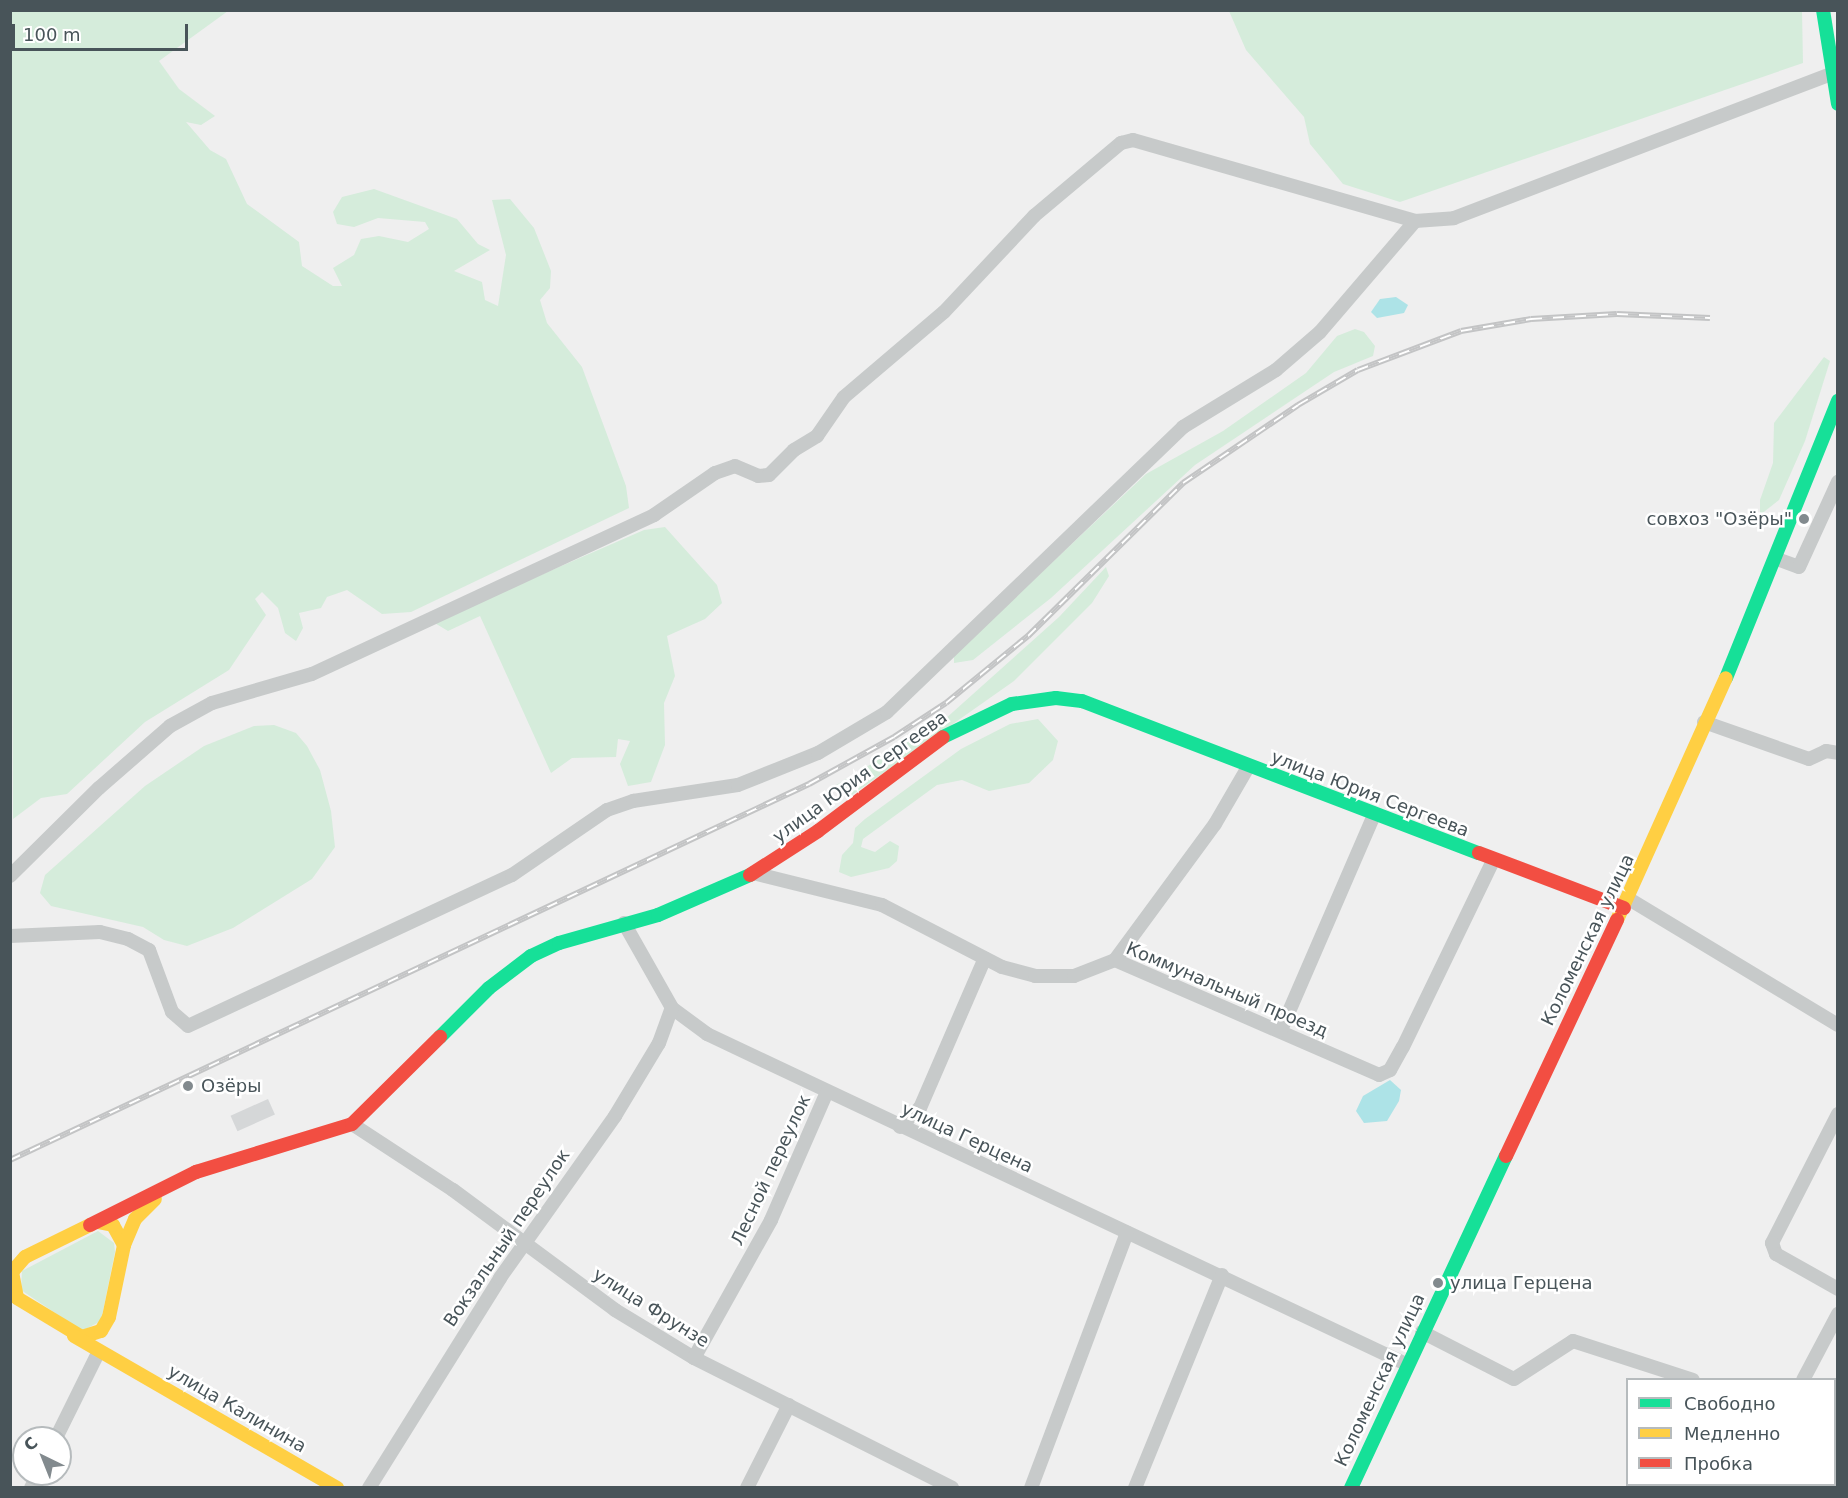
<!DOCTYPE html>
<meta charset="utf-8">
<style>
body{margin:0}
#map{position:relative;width:1848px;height:1498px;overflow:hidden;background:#efefef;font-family:"DejaVu Sans",sans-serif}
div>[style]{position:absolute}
.green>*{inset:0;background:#d5ecdb}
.water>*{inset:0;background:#ade3e7}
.building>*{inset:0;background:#d5d7d8;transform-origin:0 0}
.street>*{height:14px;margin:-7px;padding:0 7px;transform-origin:7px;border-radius:7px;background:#c7caca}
.fast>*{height:14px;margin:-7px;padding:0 7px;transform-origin:7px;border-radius:7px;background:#16e098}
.slow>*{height:14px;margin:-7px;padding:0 7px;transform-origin:7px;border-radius:7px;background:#ffcf43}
.jam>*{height:14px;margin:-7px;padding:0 7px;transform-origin:7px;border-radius:7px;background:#f24e42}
.rail>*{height:6px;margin-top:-3px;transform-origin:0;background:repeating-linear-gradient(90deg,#fff 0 11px,#c3c4c5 0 22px);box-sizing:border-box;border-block:2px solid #c3c4c5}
.dots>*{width:16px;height:16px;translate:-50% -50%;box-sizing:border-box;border:3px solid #fff;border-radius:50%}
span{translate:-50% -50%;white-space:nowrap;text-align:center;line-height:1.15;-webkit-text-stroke:5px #fff;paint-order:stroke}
.poi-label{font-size:18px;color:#485459}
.right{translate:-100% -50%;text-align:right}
.left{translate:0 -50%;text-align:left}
.street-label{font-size:18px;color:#485459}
.frame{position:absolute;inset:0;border:12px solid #485459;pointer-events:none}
.legend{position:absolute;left:1626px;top:1378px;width:210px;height:108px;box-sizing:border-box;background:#fff;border:2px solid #b6bbbd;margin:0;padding:8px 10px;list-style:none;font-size:18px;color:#485459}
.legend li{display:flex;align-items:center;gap:12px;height:30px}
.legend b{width:30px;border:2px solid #b6bbbd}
.north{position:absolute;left:12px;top:1426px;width:60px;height:60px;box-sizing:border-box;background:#fff;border:2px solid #b6bbbd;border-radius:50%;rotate:317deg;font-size:16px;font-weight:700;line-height:24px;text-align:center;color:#485459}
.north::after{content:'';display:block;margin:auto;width:21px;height:27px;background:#828a8e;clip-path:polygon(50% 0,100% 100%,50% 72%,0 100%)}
.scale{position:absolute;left:12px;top:24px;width:176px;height:27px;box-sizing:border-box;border:3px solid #485459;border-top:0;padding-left:8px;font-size:18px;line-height:21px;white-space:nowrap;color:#485459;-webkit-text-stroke:4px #fff;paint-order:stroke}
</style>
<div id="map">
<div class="green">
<i style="clip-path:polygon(10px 11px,228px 11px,159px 61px,179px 89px,215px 116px,201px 125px,186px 122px,210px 150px,226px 159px,247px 204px,299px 242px,302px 266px,333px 286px,342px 286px,333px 268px,354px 255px,361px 239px,379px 236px,408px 242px,429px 229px,425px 222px,378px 218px,354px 227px,337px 224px,333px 212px,342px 197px,374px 189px,457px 219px,478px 244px,490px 250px,454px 271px,482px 282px,485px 300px,498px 306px,506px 255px,492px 200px,510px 199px,534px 228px,551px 271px,550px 288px,540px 300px,547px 323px,582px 367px,626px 486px,629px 508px,411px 612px,382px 614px,347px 590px,327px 597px,321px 608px,299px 613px,303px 628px,296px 641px,285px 633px,278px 608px,262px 592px,255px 599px,266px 615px,229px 670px,145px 722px,67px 794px,41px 798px,13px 819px)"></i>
<i style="clip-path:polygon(1229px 11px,1802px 11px,1803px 63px,1400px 202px,1343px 184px,1310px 144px,1304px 117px,1246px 50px)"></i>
<i style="clip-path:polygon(1355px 329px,1364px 332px,1375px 346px,1373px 356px,1334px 372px,1195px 465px,1051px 598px,973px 660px,954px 663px,954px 655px,1146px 474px,1223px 431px,1306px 373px,1337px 336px)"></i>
<i style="clip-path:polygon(1824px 357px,1830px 361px,1805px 441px,1779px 500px,1760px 515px,1760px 500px,1773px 463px,1774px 423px)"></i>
<i style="clip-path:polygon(665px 527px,717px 585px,722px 603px,705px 619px,667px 636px,675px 676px,664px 703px,665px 745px,651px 782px,628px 786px,620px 764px,630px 741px,618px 739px,616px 757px,572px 758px,551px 773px,480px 616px,448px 631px,433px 622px,644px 530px)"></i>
<i style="clip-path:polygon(1106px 567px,1109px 576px,1092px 603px,1014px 681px,852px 795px,834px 791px,833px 787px,944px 720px,1059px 617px)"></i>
<i style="clip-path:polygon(1038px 719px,1058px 741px,1053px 760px,1029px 783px,989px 791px,962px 780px,937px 785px,863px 839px,861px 847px,875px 852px,890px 841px,899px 846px,897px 861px,889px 868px,851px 877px,839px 872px,842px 855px,853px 843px,855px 828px,865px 819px,961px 749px,1010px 724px)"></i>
<i style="clip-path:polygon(274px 725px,296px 733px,307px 746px,320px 770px,331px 811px,335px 847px,312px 879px,233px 928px,187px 946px,164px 940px,143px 927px,51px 906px,40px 893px,45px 875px,145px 786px,204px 746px,254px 726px)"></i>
<i style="clip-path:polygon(98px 1231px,114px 1243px,115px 1252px,101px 1321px,82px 1331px,21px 1290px,22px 1271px)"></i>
</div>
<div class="water">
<i style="clip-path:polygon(1396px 297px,1408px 305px,1404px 313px,1377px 318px,1371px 312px,1380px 299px)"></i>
<i style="clip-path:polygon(1390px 1080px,1401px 1090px,1399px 1101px,1387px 1121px,1364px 1123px,1356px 1111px,1363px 1096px)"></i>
</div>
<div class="building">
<i style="left:268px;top:1099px;width:17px;height:41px;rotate:66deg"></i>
</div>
<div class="street">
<i style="left:1777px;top:559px;width:23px;rotate:20deg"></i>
<i style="left:1799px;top:567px;width:94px;rotate:-65.4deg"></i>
<i style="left:1704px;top:722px;width:111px;rotate:19.4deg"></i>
<i style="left:1809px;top:759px;width:19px;rotate:-25deg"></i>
<i style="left:1826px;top:751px;width:12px;rotate:9deg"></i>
<i style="left:753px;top:873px;width:133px;rotate:13.9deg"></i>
<i style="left:882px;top:905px;width:135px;rotate:27.3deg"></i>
<i style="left:1002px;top:967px;width:34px;rotate:15deg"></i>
<i style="left:1035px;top:976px;width:39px"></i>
<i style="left:1074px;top:976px;width:44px;rotate:-21.3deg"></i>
<i style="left:1115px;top:960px;width:288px;rotate:23.5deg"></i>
<i style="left:1379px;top:1075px;width:12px;rotate:-24deg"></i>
<i style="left:1390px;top:1070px;width:26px;rotate:-61deg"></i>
<i style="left:1403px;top:1047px;width:207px;rotate:-64.2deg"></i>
<i style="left:10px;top:876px;width:125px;rotate:-44.7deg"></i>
<i style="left:99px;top:788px;width:94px;rotate:-41.1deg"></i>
<i style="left:170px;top:726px;width:48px;rotate:-28.7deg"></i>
<i style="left:212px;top:703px;width:104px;rotate:-16.2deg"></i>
<i style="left:312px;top:674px;width:377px;rotate:-24.9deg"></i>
<i style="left:654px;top:515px;width:74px;rotate:-34.5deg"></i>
<i style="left:715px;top:473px;width:21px;rotate:-19deg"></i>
<i style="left:735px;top:466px;width:25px;rotate:23deg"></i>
<i style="left:758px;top:476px;width:11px;rotate:-5deg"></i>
<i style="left:769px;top:475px;width:35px;rotate:-45deg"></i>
<i style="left:794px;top:450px;width:27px;rotate:-31deg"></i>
<i style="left:817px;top:436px;width:47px;rotate:-55.3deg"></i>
<i style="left:844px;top:397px;width:131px;rotate:-40.4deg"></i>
<i style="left:944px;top:312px;width:132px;rotate:-46.8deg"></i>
<i style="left:1034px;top:216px;width:114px;rotate:-40deg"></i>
<i style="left:1121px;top:143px;width:12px;rotate:-14deg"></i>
<i style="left:1133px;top:140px;width:293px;rotate:16deg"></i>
<i style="left:1415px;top:221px;width:39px;rotate:-4deg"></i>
<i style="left:1454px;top:218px;width:404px;rotate:-20.9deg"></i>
<i style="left:1629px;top:899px;width:244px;rotate:31.1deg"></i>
<i style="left:624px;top:923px;width:98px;rotate:60.5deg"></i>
<i style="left:672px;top:1008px;width:44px;rotate:36.6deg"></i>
<i style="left:707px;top:1034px;width:773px;rotate:25.27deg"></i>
<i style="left:10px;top:936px;width:90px;rotate:-2.5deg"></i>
<i style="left:100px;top:932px;width:29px;rotate:14deg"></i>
<i style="left:128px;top:939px;width:24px;rotate:28deg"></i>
<i style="left:149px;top:950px;width:66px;rotate:69.6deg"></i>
<i style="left:172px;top:1012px;width:21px;rotate:41deg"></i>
<i style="left:188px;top:1026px;width:357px;rotate:-25deg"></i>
<i style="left:512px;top:875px;width:115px;rotate:-34.4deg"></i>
<i style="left:607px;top:810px;width:28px;rotate:-19deg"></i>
<i style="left:633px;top:801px;width:106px;rotate:-8.7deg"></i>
<i style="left:738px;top:785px;width:86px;rotate:-21.8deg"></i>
<i style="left:818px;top:753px;width:80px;rotate:-30.7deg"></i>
<i style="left:887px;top:712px;width:411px;rotate:-43.9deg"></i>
<i style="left:1183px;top:427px;width:109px;rotate:-31.5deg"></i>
<i style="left:1276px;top:370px;width:58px;rotate:-40.8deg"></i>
<i style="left:1320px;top:332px;width:146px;rotate:-49.4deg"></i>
<i style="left:1115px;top:960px;width:169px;rotate:-53.7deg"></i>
<i style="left:1215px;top:824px;width:66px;rotate:-59.9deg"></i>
<i style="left:1281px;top:1030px;width:234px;rotate:-66.6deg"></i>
<i style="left:1838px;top:1114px;width:145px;rotate:117.1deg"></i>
<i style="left:1772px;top:1243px;width:12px;rotate:70deg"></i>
<i style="left:1776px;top:1254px;width:71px;rotate:29.4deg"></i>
<i style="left:352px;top:1124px;width:121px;rotate:33.2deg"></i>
<i style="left:453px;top:1190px;width:202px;rotate:36.5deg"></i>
<i style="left:615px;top:1310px;width:92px;rotate:31.3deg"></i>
<i style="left:694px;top:1358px;width:289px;rotate:26.7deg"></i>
<i style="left:900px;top:1127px;width:28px;rotate:-44deg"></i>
<i style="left:920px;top:1108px;width:163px;rotate:-66.6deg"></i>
<i style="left:1422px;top:1332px;width:103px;rotate:27.1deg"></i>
<i style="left:1514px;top:1379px;width:70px;rotate:-32.8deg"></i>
<i style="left:1573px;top:1341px;width:126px;rotate:18deg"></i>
<i style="left:694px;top:1358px;width:158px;rotate:-60.8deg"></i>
<i style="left:771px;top:1220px;width:140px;rotate:-66.4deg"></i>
<i style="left:1803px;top:1380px;width:75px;rotate:-62.1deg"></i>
<i style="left:56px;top:1438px;width:97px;rotate:-63.7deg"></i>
<i style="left:31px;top:1488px;width:16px;rotate:-63deg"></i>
<i style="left:369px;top:1488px;width:248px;rotate:-58deg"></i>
<i style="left:500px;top:1278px;width:199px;rotate:-54.6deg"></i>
<i style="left:615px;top:1116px;width:85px;rotate:-58.9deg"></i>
<i style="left:659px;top:1043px;width:37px;rotate:-70deg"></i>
<i style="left:747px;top:1488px;width:93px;rotate:-63.2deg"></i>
<i style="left:1031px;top:1488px;width:273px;rotate:-69.4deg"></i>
<i style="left:1135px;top:1488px;width:230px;rotate:-67.8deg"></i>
<i style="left:1742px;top:1488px;width:4px;rotate:-63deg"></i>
</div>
<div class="fast">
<i style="left:1823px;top:10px;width:95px;rotate:80.9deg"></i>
<i style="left:1726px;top:678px;width:299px;rotate:-68deg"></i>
<i style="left:943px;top:737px;width:76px;rotate:-25.6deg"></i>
<i style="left:1012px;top:704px;width:44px;rotate:-7.8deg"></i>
<i style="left:1056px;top:698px;width:26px;rotate:7deg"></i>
<i style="left:1082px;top:701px;width:425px;rotate:21deg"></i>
<i style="left:440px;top:1037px;width:69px;rotate:-45deg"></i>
<i style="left:489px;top:988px;width:53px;rotate:-37.3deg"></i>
<i style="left:531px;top:956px;width:31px;rotate:-25deg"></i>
<i style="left:559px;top:943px;width:103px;rotate:-15.8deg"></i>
<i style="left:658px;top:915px;width:100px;rotate:-23.5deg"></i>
<i style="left:1351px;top:1488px;width:366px;rotate:-65deg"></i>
</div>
<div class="slow">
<i style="left:1617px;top:920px;width:265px;rotate:-65.8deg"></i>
<i style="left:90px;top:1225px;width:72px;rotate:153.8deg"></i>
<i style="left:25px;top:1257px;width:20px;rotate:131deg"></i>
<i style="left:12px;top:1272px;width:26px;rotate:79deg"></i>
<i style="left:17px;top:1298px;width:76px;rotate:31deg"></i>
<i style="left:82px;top:1337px;width:20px;rotate:-18deg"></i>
<i style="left:101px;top:1331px;width:16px;rotate:-60deg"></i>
<i style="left:109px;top:1317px;width:74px;rotate:-78.2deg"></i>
<i style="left:124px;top:1245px;width:23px;rotate:-119deg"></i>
<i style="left:113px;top:1225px;width:16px;rotate:-169deg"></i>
<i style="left:124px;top:1245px;width:28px;rotate:-67deg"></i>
<i style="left:135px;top:1219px;width:28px;rotate:-45deg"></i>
<i style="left:74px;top:1336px;width:304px;rotate:30deg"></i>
</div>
<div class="jam">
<i style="left:1479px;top:853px;width:155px;rotate:20.8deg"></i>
<i style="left:750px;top:875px;width:81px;rotate:-32.9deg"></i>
<i style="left:818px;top:831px;width:156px;rotate:-36.9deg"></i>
<i style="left:1506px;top:1156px;width:261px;rotate:-64.8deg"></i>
<i style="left:90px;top:1225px;width:119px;rotate:-26.6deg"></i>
<i style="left:196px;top:1172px;width:163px;rotate:-17.1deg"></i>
<i style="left:352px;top:1124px;width:124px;rotate:-44.7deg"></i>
</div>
<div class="rail">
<i style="left:10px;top:1160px;width:883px;rotate:-25.2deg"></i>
<i style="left:809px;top:784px;width:97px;rotate:-28.9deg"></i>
<i style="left:894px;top:737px;width:62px;rotate:-33.2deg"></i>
<i style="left:946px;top:703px;width:106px;rotate:-39.3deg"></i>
<i style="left:1028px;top:636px;width:218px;rotate:-44.6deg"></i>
<i style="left:1183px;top:483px;width:139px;rotate:-34.1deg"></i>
<i style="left:1298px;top:405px;width:69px;rotate:-30.3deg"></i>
<i style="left:1358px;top:370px;width:110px;rotate:-20.7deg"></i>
<i style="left:1461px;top:331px;width:71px;rotate:-9.7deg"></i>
<i style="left:1531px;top:319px;width:86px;rotate:-3.3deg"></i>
<i style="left:1617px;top:314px;width:93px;rotate:2.5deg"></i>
</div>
<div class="dots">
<i style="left:1804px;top:519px;background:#828a8e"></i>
<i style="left:188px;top:1086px;background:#828a8e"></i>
<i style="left:1438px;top:1283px;background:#828a8e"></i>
</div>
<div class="poi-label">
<span class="right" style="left:1792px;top:519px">совхоз "Озёры"</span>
<span class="left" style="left:201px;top:1086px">Озёры</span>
<span class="left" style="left:1450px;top:1283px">улица Герцена</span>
</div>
<div class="street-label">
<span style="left:860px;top:777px;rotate:-36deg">улица Юрия Сергеева</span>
<span style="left:1370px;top:794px;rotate:21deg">улица Юрия Сергеева</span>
<span style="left:1588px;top:940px;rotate:-64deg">Коломенская улица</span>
<span style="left:1227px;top:990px;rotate:23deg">Коммунальный проезд</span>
<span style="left:967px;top:1138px;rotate:25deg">улица Герцена</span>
<span style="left:771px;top:1170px;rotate:-65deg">Лесной переулок</span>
<span style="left:507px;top:1238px;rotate:-56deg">Вокзальный переулок</span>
<span style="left:651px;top:1308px;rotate:32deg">улица Фрунзе</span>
<span style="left:1380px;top:1380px;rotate:-65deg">Коломенская улица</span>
<span style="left:237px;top:1409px;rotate:30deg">улица Калинина</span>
</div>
<div class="frame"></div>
<ul class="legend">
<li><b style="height:8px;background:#16e098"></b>Свободно</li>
<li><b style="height:8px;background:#ffcf43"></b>Медленно</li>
<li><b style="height:8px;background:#f24e42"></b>Пробка</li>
</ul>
<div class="north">С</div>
<div class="scale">100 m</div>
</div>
